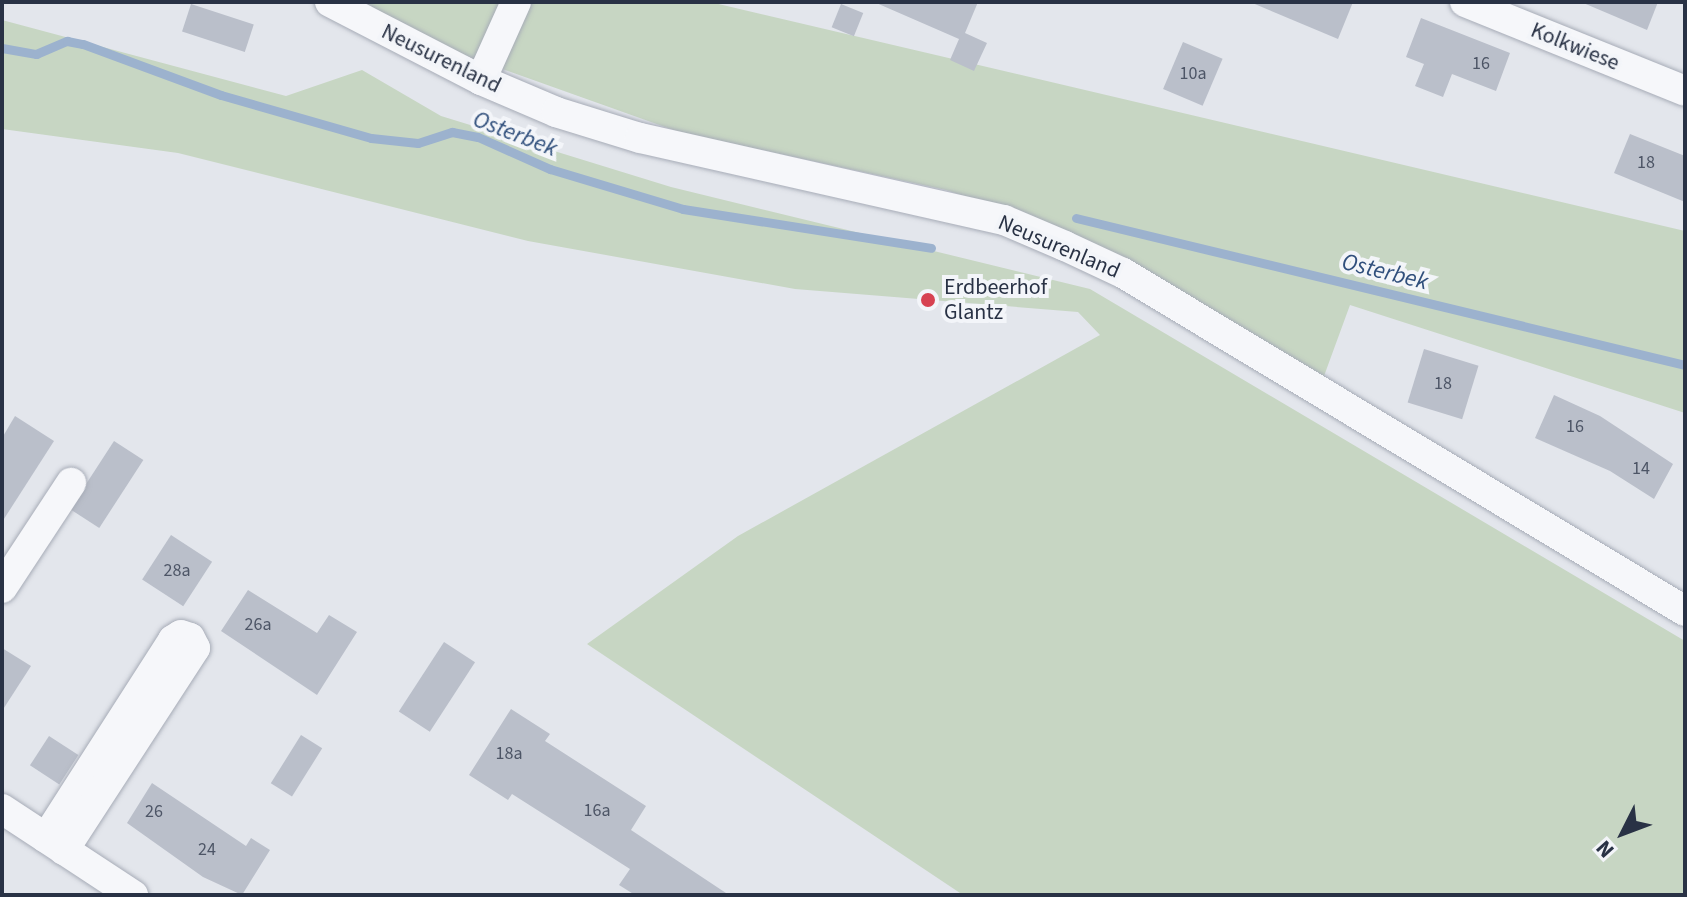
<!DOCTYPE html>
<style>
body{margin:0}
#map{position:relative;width:1687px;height:897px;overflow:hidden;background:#e3e6ec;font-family:"Source Sans 3",sans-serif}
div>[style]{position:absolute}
.green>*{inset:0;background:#c7d6c3}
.stream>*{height:9px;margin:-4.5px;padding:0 4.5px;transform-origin:4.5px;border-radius:4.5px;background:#9cb2ce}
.building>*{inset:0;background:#babfca;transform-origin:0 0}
.roads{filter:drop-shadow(0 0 2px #a7acb7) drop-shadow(0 0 2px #a7acb7)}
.minor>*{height:30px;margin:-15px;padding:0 15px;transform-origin:15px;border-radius:15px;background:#f6f7fa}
.dots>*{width:22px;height:22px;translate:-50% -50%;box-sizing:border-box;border:4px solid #f3f5f9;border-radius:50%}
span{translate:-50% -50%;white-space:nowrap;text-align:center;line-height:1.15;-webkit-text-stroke:8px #f3f5f9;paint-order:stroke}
.number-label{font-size:18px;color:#4d5566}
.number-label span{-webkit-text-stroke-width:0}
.street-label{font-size:22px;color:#293245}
.poi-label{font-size:22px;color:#293245}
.left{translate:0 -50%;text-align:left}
.water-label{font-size:24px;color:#304f7c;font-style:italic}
.frame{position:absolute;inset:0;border:4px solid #293245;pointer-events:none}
.north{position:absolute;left:1583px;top:793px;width:80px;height:80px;-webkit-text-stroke:6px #f3f5f9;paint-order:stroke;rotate:228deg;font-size:22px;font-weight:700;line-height:32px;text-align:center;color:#293245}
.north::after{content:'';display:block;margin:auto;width:28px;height:36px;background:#293245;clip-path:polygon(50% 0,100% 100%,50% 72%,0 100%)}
</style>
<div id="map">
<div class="green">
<i style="clip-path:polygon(364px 2px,710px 2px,1685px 231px,1685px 413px,1350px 305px,1324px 376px,1134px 263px,1066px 230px,946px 190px,679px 132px,435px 45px)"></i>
<i style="clip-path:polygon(2px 20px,286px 96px,362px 70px,441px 116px,671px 187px,1090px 289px,1685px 641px,1685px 895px,963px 895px,587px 644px,738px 536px,1100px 335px,1078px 312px,795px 289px,528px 241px,178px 153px,2px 129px)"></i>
</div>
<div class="stream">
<i style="left:2px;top:48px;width:35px;rotate:10deg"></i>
<i style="left:36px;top:54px;width:34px;rotate:-23deg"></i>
<i style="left:67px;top:41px;width:16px;rotate:11deg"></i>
<i style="left:83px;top:44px;width:147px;rotate:20.3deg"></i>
<i style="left:221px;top:95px;width:156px;rotate:16deg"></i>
<i style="left:371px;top:138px;width:47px;rotate:6.1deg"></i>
<i style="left:418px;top:143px;width:36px;rotate:-18deg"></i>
<i style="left:452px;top:132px;width:26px;rotate:11deg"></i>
<i style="left:478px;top:137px;width:79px;rotate:24deg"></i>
<i style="left:550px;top:169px;width:139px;rotate:16.7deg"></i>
<i style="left:683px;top:209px;width:251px;rotate:8.9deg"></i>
<i style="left:1076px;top:218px;width:626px;rotate:13.57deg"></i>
</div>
<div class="building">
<i style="clip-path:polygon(874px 2px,978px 2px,965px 33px,987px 43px,974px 71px,950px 60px,959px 39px)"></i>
<i style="clip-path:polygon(1250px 2px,1353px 2px,1338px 39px)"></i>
<i style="clip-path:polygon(1581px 2px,1658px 2px,1647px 30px)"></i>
<i style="left:191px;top:4px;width:66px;height:29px;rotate:18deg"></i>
<i style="left:841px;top:4px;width:24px;height:25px;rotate:22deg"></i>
<i style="clip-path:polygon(1421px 18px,1510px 53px,1496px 91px,1452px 74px,1443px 97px,1415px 86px,1424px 64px,1406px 57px)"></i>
<i style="left:1183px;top:42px;width:43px;height:51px;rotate:23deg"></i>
<i style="clip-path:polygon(1630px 134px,1685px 156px,1685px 202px,1614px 173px)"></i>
<i style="left:1424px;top:349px;width:57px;height:56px;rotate:17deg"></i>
<i style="clip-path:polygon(1554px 395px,1600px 416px,1673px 464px,1654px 499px,1610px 471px,1535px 438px)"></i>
<i style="clip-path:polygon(15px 416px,54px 441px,2px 522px,2px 438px)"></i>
<i style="left:114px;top:441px;width:35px;height:81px;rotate:33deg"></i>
<i style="left:171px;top:535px;width:49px;height:53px;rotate:33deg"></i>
<i style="clip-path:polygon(248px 590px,317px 633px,329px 615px,357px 632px,317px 695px,221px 631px)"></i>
<i style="left:444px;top:642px;width:37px;height:83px;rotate:33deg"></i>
<i style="clip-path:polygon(2px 648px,31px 666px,2px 711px)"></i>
<i style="clip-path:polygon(511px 709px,550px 734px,545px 741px,646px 806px,631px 830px,729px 895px,635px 895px,619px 885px,630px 869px,512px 794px,508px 800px,469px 775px)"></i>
<i style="left:301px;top:735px;width:25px;height:57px;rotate:32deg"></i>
<i style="left:49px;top:736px;width:35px;height:35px;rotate:33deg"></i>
<i style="clip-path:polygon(152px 783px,246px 846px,251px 838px,270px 850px,242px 895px,203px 877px,127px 823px)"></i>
</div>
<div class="roads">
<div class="minor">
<i style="left:330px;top:2px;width:170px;rotate:27.3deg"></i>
<i style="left:481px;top:80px;width:82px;rotate:23.1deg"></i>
<i style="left:556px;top:112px;width:88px;rotate:17.2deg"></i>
<i style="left:640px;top:138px;width:373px;rotate:12.7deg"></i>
<i style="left:1004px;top:220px;width:66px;rotate:23.1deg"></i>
<i style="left:1065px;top:246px;width:64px;rotate:25deg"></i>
<i style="left:1123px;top:273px;width:656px;rotate:31.02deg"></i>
<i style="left:1465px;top:2px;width:237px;rotate:22deg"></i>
<i style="left:481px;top:80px;width:85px;rotate:-65.8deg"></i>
<i style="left:2px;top:588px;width:126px;rotate:-56.7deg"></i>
<i style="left:2px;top:809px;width:157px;rotate:33.3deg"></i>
<i style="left:46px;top:838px;width:235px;rotate:-57.3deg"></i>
<i style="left:173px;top:640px;width:9px;rotate:-32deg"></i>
<i style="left:181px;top:635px;width:9px;rotate:18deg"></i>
<i style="left:190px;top:638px;width:11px;rotate:63deg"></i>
<i style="left:195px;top:648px;width:241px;rotate:123deg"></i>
</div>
</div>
<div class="dots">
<i style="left:928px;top:300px;background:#d74251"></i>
</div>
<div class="number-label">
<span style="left:1481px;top:64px">16</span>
<span style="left:1193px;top:74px">10a</span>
<span style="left:1646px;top:163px">18</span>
<span style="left:1443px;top:384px">18</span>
<span style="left:1575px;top:427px">16</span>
<span style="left:1641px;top:469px">14</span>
<span style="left:177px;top:571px">28a</span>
<span style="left:258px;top:625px">26a</span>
<span style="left:509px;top:754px">18a</span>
<span style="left:597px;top:811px">16a</span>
<span style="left:154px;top:812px">26</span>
<span style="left:207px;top:850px">24</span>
</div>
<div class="street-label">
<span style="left:1575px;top:47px;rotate:22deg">Kolkwiese</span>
<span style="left:441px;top:59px;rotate:26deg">Neusurenland</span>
<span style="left:1059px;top:247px;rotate:23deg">Neusurenland</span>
</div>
<div class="poi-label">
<span class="left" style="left:944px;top:300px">Erdbeerhof<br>Glantz</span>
</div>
<div class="water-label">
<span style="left:515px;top:134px;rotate:21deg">Osterbek</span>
<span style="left:1385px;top:272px;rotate:14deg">Osterbek</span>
</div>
<div class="frame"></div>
<div class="north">N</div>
</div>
